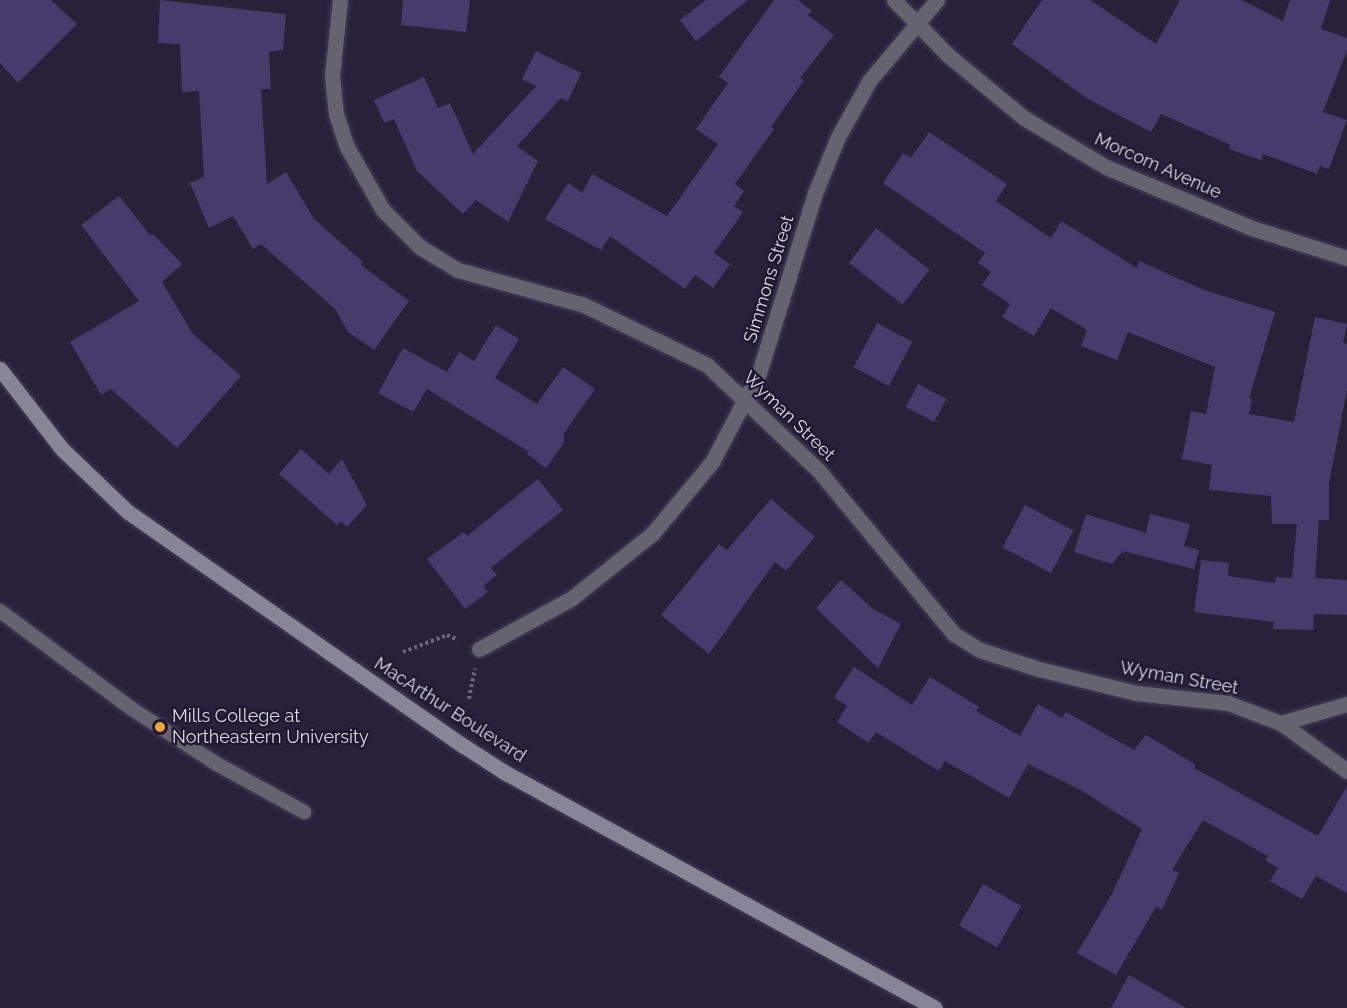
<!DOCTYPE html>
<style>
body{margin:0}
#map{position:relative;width:1347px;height:1008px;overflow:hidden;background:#27223a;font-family:Raleway,sans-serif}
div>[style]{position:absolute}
.building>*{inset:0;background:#473b6b;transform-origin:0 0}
.path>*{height:4px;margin-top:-2px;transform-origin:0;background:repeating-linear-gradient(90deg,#6b677c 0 3px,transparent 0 6px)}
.roads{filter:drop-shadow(0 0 2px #443f56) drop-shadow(0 0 2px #443f56)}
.lane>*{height:14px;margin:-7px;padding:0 7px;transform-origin:7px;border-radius:7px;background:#65636f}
.street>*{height:15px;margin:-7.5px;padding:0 7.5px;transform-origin:7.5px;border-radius:7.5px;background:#65636f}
.secondary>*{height:15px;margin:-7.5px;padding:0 7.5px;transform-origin:7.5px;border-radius:7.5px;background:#888599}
.dots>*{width:16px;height:16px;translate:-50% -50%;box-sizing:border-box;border:3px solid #1e192f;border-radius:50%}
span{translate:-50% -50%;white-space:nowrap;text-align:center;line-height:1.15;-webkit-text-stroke:4.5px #1e192f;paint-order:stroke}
.street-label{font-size:18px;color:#dad8e7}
.poi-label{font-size:18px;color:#dad8e7}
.left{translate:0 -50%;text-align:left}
</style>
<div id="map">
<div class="building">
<i style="clip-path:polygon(0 0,51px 0,77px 24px,18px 83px,0 63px)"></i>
<i style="clip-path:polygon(160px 0,286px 14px,283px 50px,269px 52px,271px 89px,261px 89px,267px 184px,286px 172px,314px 219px,363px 262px,361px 265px,409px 301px,374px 350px,348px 332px,335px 309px,261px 244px,253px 249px,233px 216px,209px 228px,190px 183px,204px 177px,199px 91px,182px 92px,180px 44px,158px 43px)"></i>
<i style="clip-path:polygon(403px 0,470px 0,466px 32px,401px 25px)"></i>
<i style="clip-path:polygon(706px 0,748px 0,696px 41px,680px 20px)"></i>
<i style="clip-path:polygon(774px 0,798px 0,812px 11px,808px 15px,834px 35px,800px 78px,804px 80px,771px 127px,774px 129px,735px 184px,744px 191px,734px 206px,743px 212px,714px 253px,730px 264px,713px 288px,695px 275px,685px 289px,610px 236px,601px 250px,545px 219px,568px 183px,582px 193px,592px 174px,667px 216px,718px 144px,696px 129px,728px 83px,719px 77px)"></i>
<i style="clip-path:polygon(1042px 0,1090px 0,1156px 44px,1180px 0,1242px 0,1283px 21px,1290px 0,1330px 0,1321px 29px,1347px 38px,1347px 51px,1323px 112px,1347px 120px,1329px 169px,1320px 166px,1317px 174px,1263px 154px,1261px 160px,1229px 149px,1231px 145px,1161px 114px,1151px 132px,1088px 99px,1012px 44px)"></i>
<i style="clip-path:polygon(536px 51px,581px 73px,568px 101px,561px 98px,517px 146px,538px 161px,508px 222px,476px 200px,463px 214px,417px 171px,394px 119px,384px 123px,374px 100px,424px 77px,438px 108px,450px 103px,473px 154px,536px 86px,522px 79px)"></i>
<i style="clip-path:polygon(929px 132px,1007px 184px,996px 201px,1051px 238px,1061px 221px,1137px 268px,1139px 261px,1204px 290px,1275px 312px,1249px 398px,1252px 399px,1249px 414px,1294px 422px,1315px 317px,1347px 324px,1343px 343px,1347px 344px,1347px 390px,1329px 483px,1329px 520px,1319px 520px,1315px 578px,1347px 580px,1347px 615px,1314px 614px,1313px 630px,1273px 629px,1274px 622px,1194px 612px,1201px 560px,1229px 563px,1228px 576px,1275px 583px,1276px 577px,1292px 578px,1297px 524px,1272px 524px,1271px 496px,1209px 490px,1212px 465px,1182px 459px,1191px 411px,1206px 414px,1215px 367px,1128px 332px,1117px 360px,1081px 346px,1087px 330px,1051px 308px,1034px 336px,1002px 317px,1010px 304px,982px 285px,991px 272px,978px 263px,985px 253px,883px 183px,903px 153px,911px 158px)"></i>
<i style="clip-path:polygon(119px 196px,150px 235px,153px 234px,182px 264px,162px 282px,193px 334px,241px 376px,177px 448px,111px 389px,101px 395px,70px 342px,139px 301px,81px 225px)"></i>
<i style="left:876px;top:228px;width:68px;height:44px;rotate:38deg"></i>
<i style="left:877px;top:323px;width:40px;height:50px;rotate:28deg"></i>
<i style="clip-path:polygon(496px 325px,519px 339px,495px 378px,537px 404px,563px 367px,595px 389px,564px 433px,564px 443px,546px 468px,527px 454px,529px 452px,427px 389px,413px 412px,378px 393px,403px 348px,447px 372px,459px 352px,474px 361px)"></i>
<i style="left:918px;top:384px;width:32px;height:26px;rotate:28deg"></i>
<i style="clip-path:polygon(301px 449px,329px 474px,342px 459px,367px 505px,347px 527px,341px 521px,337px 525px,279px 474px)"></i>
<i style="clip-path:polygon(538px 479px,563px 510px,491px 568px,497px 575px,483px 586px,488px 592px,465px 609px,427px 559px,464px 532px,467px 536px)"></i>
<i style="clip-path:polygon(771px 499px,815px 537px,786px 571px,775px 562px,709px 654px,661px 615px,719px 544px,727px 550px)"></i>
<i style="left:1025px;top:505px;width:55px;height:48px;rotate:28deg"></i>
<i style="clip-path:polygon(1086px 514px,1146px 533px,1150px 514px,1190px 524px,1184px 546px,1199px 550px,1194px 569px,1123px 551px,1112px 564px,1074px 552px)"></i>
<i style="clip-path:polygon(841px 580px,873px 609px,901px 624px,878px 668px,816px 608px)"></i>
<i style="clip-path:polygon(854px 667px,912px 705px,930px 677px,979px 707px,976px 711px,1020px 736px,1038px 704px,1062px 718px,1066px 712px,1134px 750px,1146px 735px,1196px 765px,1194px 768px,1318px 836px,1347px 786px,1347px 893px,1316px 876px,1302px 899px,1270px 881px,1278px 868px,1265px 860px,1268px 856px,1203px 820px,1172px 870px,1179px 873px,1162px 910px,1156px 907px,1116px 975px,1077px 953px,1112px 894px,1142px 829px,1081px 790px,1028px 764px,1009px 798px,945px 761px,939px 771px,876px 732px,869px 743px,837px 722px,847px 706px,834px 697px)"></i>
<i style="left:983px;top:884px;width:44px;height:48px;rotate:30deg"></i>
<i style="clip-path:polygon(1129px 975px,1186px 1008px,1111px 1008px)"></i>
</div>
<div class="path">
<i style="left:403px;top:652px;width:47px;rotate:-21.1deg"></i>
<i style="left:447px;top:635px;width:12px;rotate:24deg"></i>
<i style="left:469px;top:699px;width:31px;rotate:-79deg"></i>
</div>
<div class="roads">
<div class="lane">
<i style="left:0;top:611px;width:164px;rotate:36.6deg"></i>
<i style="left:132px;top:709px;width:99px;rotate:33deg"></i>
<i style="left:215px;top:763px;width:102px;rotate:28.8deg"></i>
</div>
<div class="street">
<i style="left:340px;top:0;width:76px;rotate:96deg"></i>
<i style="left:332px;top:76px;width:38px;rotate:84deg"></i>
<i style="left:336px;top:114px;width:35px;rotate:72deg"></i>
<i style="left:347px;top:147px;width:73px;rotate:60.3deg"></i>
<i style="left:383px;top:210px;width:52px;rotate:45deg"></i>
<i style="left:420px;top:247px;width:44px;rotate:31.2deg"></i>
<i style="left:458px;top:270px;width:131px;rotate:15.5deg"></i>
<i style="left:584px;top:305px;width:137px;rotate:26deg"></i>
<i style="left:707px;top:365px;width:154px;rotate:43.4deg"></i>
<i style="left:819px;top:471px;width:212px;rotate:50.4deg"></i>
<i style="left:954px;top:634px;width:31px;rotate:32deg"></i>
<i style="left:980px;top:650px;width:62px;rotate:17.9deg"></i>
<i style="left:1039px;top:669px;width:100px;rotate:13.9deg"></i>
<i style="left:1136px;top:693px;width:93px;rotate:6.2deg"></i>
<i style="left:1228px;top:703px;width:57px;rotate:20.7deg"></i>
<i style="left:1281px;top:723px;width:69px;rotate:-16.1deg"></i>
<i style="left:894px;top:0;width:78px;rotate:45.5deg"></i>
<i style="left:949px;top:56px;width:97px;rotate:39.6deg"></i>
<i style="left:1024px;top:118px;width:96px;rotate:30.9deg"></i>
<i style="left:1106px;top:167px;width:158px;rotate:22.7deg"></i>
<i style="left:1252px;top:228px;width:100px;rotate:17.5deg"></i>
<i style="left:479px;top:649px;width:106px;rotate:-28.7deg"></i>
<i style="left:572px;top:598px;width:102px;rotate:-38.7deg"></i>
<i style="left:652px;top:534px;width:94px;rotate:-50.2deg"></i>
<i style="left:712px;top:462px;width:101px;rotate:-62.2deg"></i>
<i style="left:759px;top:373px;width:189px;rotate:-72.7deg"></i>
<i style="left:815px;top:193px;width:61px;rotate:-67.7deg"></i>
<i style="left:838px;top:137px;width:64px;rotate:-61deg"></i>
<i style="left:869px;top:81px;width:106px;rotate:-50deg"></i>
<i style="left:1281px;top:723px;width:82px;rotate:36deg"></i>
</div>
<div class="secondary">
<i style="left:0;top:369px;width:101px;rotate:52.2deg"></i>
<i style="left:62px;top:449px;width:91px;rotate:43.7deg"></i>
<i style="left:128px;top:512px;width:409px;rotate:34.9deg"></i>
<i style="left:464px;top:746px;width:48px;rotate:33deg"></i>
<i style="left:504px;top:772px;width:491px;rotate:28.7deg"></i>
</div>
</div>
<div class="dots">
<i style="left:160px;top:727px;background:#f0a63f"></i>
</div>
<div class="street-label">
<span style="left:1158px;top:166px;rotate:24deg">Morcom Avenue</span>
<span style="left:769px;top:279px;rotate:-73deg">Simmons Street</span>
<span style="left:789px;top:416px;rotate:44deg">Wyman Street</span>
<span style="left:1179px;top:678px;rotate:10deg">Wyman Street</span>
<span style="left:450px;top:710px;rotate:33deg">MacArthur Boulevard</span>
</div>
<div class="poi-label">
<span class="left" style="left:172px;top:727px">Mills College at<br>Northeastern University</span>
</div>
</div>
